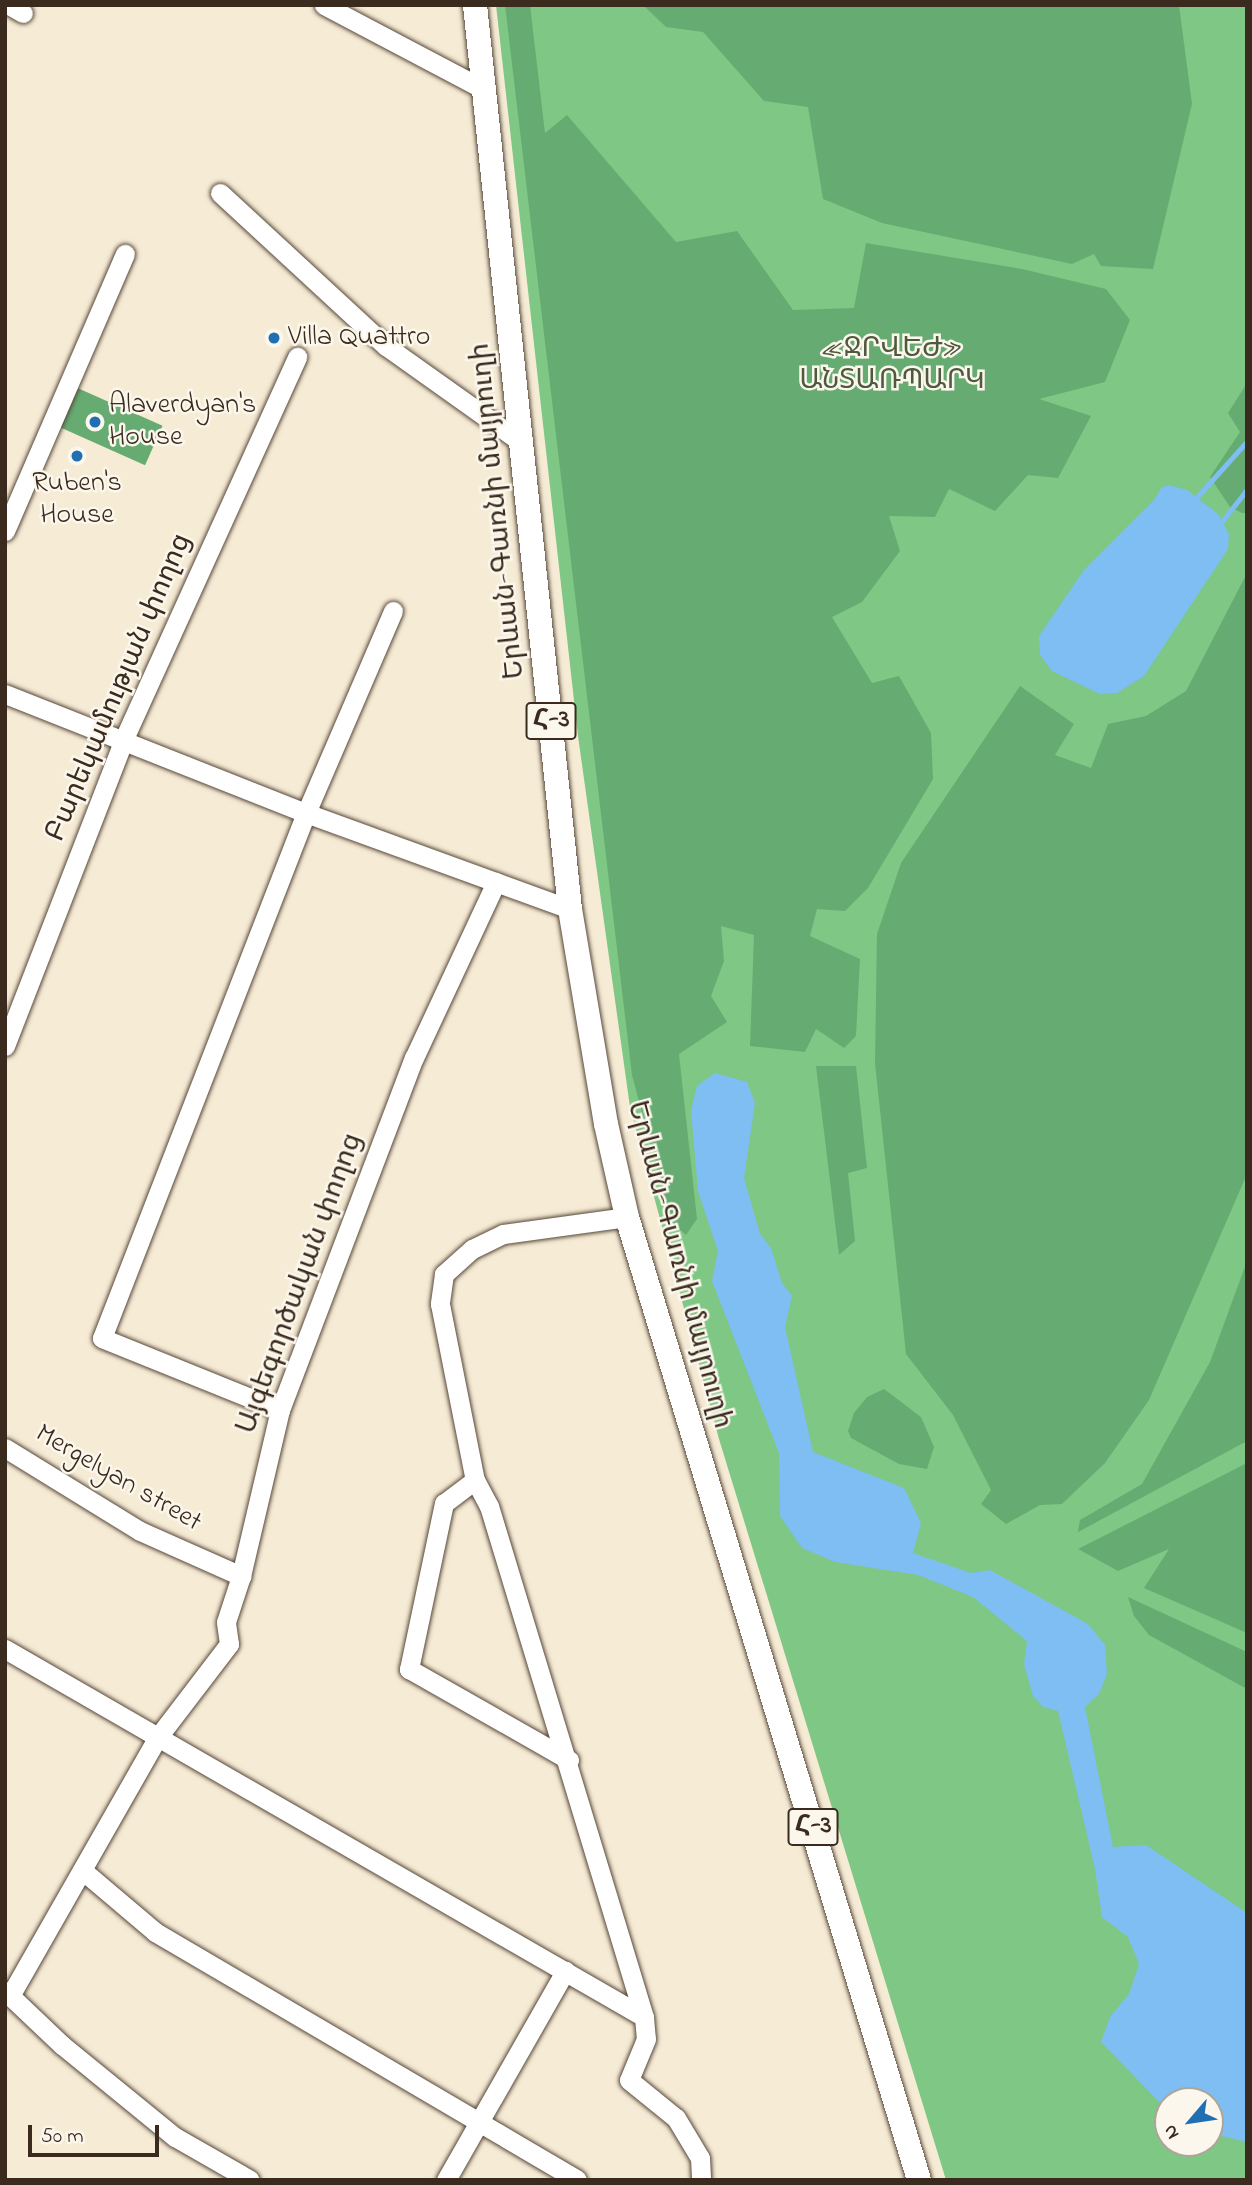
<!DOCTYPE html>
<meta charset="utf-8">
<style>
body{margin:0}
#map{position:relative;width:1252px;height:2185px;overflow:hidden;background:#f6ebd5;font-family:"Indie Flower","Noto Sans Armenian",sans-serif}
div>[style]{position:absolute}
.green>*{inset:0;background:#7ec784}
.forest>*{inset:0;background:#66ac72;transform-origin:0 0}
.water>*{inset:0;background:#7ebef2}
.stream>*{height:5px;margin:-2.5px;padding:0 2.5px;transform-origin:2.5px;border-radius:2.5px;background:#7ebef2}
.roads{filter:drop-shadow(0 0 2px #574739) drop-shadow(0 0 2px #574739)}
.minor>*{height:19px;margin:-9.5px;padding:0 9.5px;transform-origin:9.5px;border-radius:9.5px;background:#fff}
.major>*{height:24px;margin:-12px;padding:0 12px;transform-origin:12px;border-radius:12px;background:#fff}
.dots>*{width:19px;height:19px;translate:-50% -50%;box-sizing:border-box;border:4px solid #fbf7ec;border-radius:50%}
span{translate:-50% -50%;white-space:nowrap;text-align:center;line-height:1.15;-webkit-text-stroke:5px #fbf7ec;paint-order:stroke}
.shield-label span{padding:2px 5px;background:#fbf7ec;border:2px solid;border-radius:5px;-webkit-text-stroke-width:0}
.shield-label{font-size:26px;color:#3b2a1e;font-weight:700}
.poi-label{font-size:28px;color:#3b2a1e}
.left{translate:0 -50%;text-align:left}
.park-label{font-size:28px;color:#4f593d}
.street-label{font-size:28px;color:#3b2a1e}
.frame{position:absolute;inset:0;border:7px solid #3b2a1e;pointer-events:none}
.north{position:absolute;left:1154px;top:2087px;width:70px;height:70px;box-sizing:border-box;background:#fbf7ec;border:2px solid #aea59a;border-radius:50%;rotate:241deg;font-size:19px;font-weight:700;line-height:28px;text-align:center;color:#3b2a1e}
.north::after{content:'';display:block;margin:auto;width:24px;height:32px;background:#1f6fb2;clip-path:polygon(50% 0,100% 100%,50% 72%,0 100%)}
.scale{position:absolute;left:28px;top:2125px;width:131px;height:32px;box-sizing:border-box;border:4px solid #3b2a1e;border-top:0;padding-left:9px;font-size:21px;line-height:24px;white-space:nowrap;color:#3b2a1e;-webkit-text-stroke:5px #fbf7ec;paint-order:stroke}
</style>
<div id="map">
<div class="green">
<i style="clip-path:polygon(evenodd,496px 5px,1247px 5px,1247px 2180px,946px 2180px,719px 1439px,630px 1107px,578px 736px,496px 5px,1168px 2101px,1210px 2101px,1210px 2143px,1168px 2143px,1168px 2101px)"></i>
</div>
<div class="forest">
<i style="clip-path:polygon(505px 5px,530px 5px,545px 133px,567px 115px,676px 242px,737px 231px,793px 310px,854px 308px,866px 243px,1022px 269px,1106px 289px,1130px 320px,1105px 382px,1039px 399px,1091px 416px,1058px 478px,1028px 475px,995px 511px,949px 489px,935px 517px,889px 516px,900px 551px,862px 602px,832px 617px,872px 683px,899px 676px,931px 733px,933px 779px,868px 888px,845px 911px,817px 909px,810px 936px,860px 959px,856px 1036px,844px 1048px,816px 1029px,805px 1052px,750px 1046px,754px 935px,721px 926px,724px 961px,711px 996px,727px 1022px,679px 1054px,697px 1219px,686px 1235px,671px 1221px,632px 1075px)"></i>
<i style="clip-path:polygon(643px 5px,1179px 5px,1192px 104px,1153px 269px,1101px 266px,1094px 254px,1072px 264px,882px 223px,823px 199px,808px 107px,764px 101px,703px 32px,666px 27px)"></i>
<i style="clip-path:polygon(1247px 383px,1247px 513px,1242px 513px,1230px 507px,1210px 477px,1240px 432px,1228px 413px)"></i>
<i style="left:73px;top:386px;width:98px;height:43px;rotate:24deg"></i>
<i style="clip-path:polygon(1247px 573px,1247px 1174px,1149px 1400px,1105px 1463px,1062px 1504px,1040px 1505px,1006px 1524px,981px 1504px,991px 1490px,953px 1415px,906px 1354px,875px 1063px,877px 934px,901px 863px,1020px 686px,1074px 724px,1055px 755px,1091px 768px,1108px 724px,1146px 716px,1186px 691px)"></i>
<i style="clip-path:polygon(816px 1066px,856px 1066px,867px 1168px,848px 1173px,855px 1241px,839px 1255px)"></i>
<i style="clip-path:polygon(1247px 1261px,1247px 1441px,1078px 1532px,1080px 1520px,1142px 1484px,1210px 1362px)"></i>
<i style="clip-path:polygon(884px 1389px,921px 1417px,934px 1447px,927px 1469px,899px 1464px,851px 1438px,848px 1431px,854px 1413px,867px 1397px)"></i>
<i style="clip-path:polygon(1247px 1463px,1247px 1633px,1144px 1588px,1169px 1549px,1118px 1571px,1078px 1549px)"></i>
<i style="clip-path:polygon(1128px 1597px,1247px 1652px,1247px 1689px,1149px 1635px,1134px 1616px)"></i>
</div>
<div class="water">
<i style="clip-path:polygon(1169px 485px,1187px 490px,1218px 514px,1229px 534px,1228px 549px,1144px 676px,1117px 693px,1100px 694px,1052px 671px,1040px 655px,1039px 636px,1084px 570px,1154px 500px,1162px 487px)"></i>
<i style="clip-path:polygon(715px 1073px,747px 1082px,755px 1103px,744px 1178px,760px 1234px,771px 1248px,782px 1283px,792px 1296px,785px 1327px,813px 1452px,904px 1488px,921px 1523px,913px 1553px,971px 1573px,990px 1570px,1088px 1624px,1105px 1645px,1107px 1674px,1099px 1694px,1085px 1707px,1113px 1847px,1146px 1845px,1247px 1913px,1247px 2142px,1210px 2133px,1210px 2101px,1168px 2101px,1168px 2111px,1101px 2042px,1110px 2017px,1129px 1994px,1139px 1964px,1128px 1937px,1102px 1917px,1095px 1869px,1058px 1711px,1043px 1707px,1033px 1696px,1024px 1664px,1027px 1641px,973px 1597px,918px 1575px,835px 1562px,802px 1548px,780px 1516px,779px 1453px,712px 1281px,718px 1251px,698px 1191px,691px 1111px,697px 1086px)"></i>
</div>
<div class="stream">
<i style="left:1197px;top:497px;width:75px;rotate:-48.2deg"></i>
<i style="left:1223px;top:520px;width:39px;rotate:-52deg"></i>
</div>
<div class="roads">
<div class="minor">
<i style="left:9px;top:5px;width:16px;rotate:30deg"></i>
<i style="left:324px;top:5px;width:182px;rotate:27.8deg"></i>
<i style="left:220px;top:193px;width:226px;rotate:42.7deg"></i>
<i style="left:386px;top:346px;width:166px;rotate:35.4deg"></i>
<i style="left:5px;top:531px;width:302px;rotate:-66.6deg"></i>
<i style="left:5px;top:694px;width:324px;rotate:21.6deg"></i>
<i style="left:306px;top:813px;width:281px;rotate:20deg"></i>
<i style="left:5px;top:1046px;width:327px;rotate:-68.8deg"></i>
<i style="left:123px;top:741px;width:422px;rotate:-65.6deg"></i>
<i style="left:627px;top:1217px;width:125px;rotate:172.2deg"></i>
<i style="left:503px;top:1234px;width:34px;rotate:154deg"></i>
<i style="left:472px;top:1249px;width:38px;rotate:138deg"></i>
<i style="left:444px;top:1274px;width:30px;rotate:98deg"></i>
<i style="left:440px;top:1304px;width:179px;rotate:78.8deg"></i>
<i style="left:475px;top:1480px;width:30px;rotate:62deg"></i>
<i style="left:489px;top:1506px;width:534px;rotate:73.13deg"></i>
<i style="left:644px;top:2017px;width:22px;rotate:85deg"></i>
<i style="left:646px;top:2039px;width:44px;rotate:112.5deg"></i>
<i style="left:629px;top:2080px;width:60px;rotate:39deg"></i>
<i style="left:676px;top:2118px;width:47px;rotate:59deg"></i>
<i style="left:700px;top:2158px;width:22px;rotate:87deg"></i>
<i style="left:280px;top:1410px;width:192px;rotate:-158deg"></i>
<i style="left:102px;top:1338px;width:563px;rotate:-68.77deg"></i>
<i style="left:306px;top:813px;width:220px;rotate:-66.7deg"></i>
<i style="left:5px;top:1448px;width:158px;rotate:31.6deg"></i>
<i style="left:140px;top:1531px;width:111px;rotate:24deg"></i>
<i style="left:475px;top:1480px;width:39px;rotate:143deg"></i>
<i style="left:444px;top:1503px;width:170px;rotate:101.9deg"></i>
<i style="left:409px;top:1669px;width:184px;rotate:29.6deg"></i>
<i style="left:5px;top:1649px;width:737px;rotate:29.94deg"></i>
<i style="left:82px;top:1870px;width:96px;rotate:40.3deg"></i>
<i style="left:155px;top:1932px;width:489px;rotate:30.4deg"></i>
<i style="left:5px;top:1991px;width:79px;rotate:43.5deg"></i>
<i style="left:62px;top:2045px;width:146px;rotate:39.2deg"></i>
<i style="left:175px;top:2137px;width:86px;rotate:29.8deg"></i>
<i style="left:10px;top:1996px;width:298px;rotate:-60.3deg"></i>
<i style="left:158px;top:1737px;width:117px;rotate:-52.6deg"></i>
<i style="left:229px;top:1644px;width:22px;rotate:-98deg"></i>
<i style="left:226px;top:1622px;width:48px;rotate:-71.9deg"></i>
<i style="left:241px;top:1576px;width:171px;rotate:-76.8deg"></i>
<i style="left:280px;top:1410px;width:377px;rotate:-69.2deg"></i>
<i style="left:414px;top:1058px;width:194px;rotate:-65deg"></i>
<i style="left:446px;top:2180px;width:241px;rotate:-60.3deg"></i>
</div>
<div class="major">
<i style="left:475px;top:5px;width:909px;rotate:84deg"></i>
<i style="left:570px;top:909px;width:218px;rotate:80.5deg"></i>
<i style="left:606px;top:1124px;width:95px;rotate:77.3deg"></i>
<i style="left:627px;top:1217px;width:1006px;rotate:73.13deg"></i>
</div>
</div>
<div class="dots">
<i style="left:274px;top:338px;background:#1f6fb2"></i>
<i style="left:95px;top:422px;background:#1f6fb2"></i>
<i style="left:77px;top:456px;background:#1f6fb2"></i>
</div>
<div class="shield-label">
<span style="left:551px;top:721px">Հ-3</span>
<span style="left:813px;top:1827px">Հ-3</span>
</div>
<div class="poi-label">
<span class="left" style="left:288px;top:338px">Villa Quattro</span>
<span class="left" style="left:109px;top:422px">Alaverdyan's<br>House</span>
<span style="left:77px;top:500px">Ruben's<br>House</span>
</div>
<div class="park-label">
<span style="left:892px;top:366px">«ՋՐՎԵԺ»<br>ԱՆՏԱՌՊԱՐԿ</span>
</div>
<div class="street-label">
<span style="left:499px;top:511px;rotate:-96deg">Երևան-Գառնի մայրուղի</span>
<span style="left:120px;top:688px;rotate:-67deg">Բարեկամության փողոց</span>
<span style="left:678px;top:1265px;rotate:75deg">Երևան-Գառնի մայրուղի</span>
<span style="left:301px;top:1284px;rotate:-70deg">Այգեգործական փողոց</span>
<span style="left:118px;top:1479px;rotate:30deg">Mergelyan street</span>
</div>
<div class="frame"></div>
<div class="north">N</div>
<div class="scale">50 m</div>
</div>
